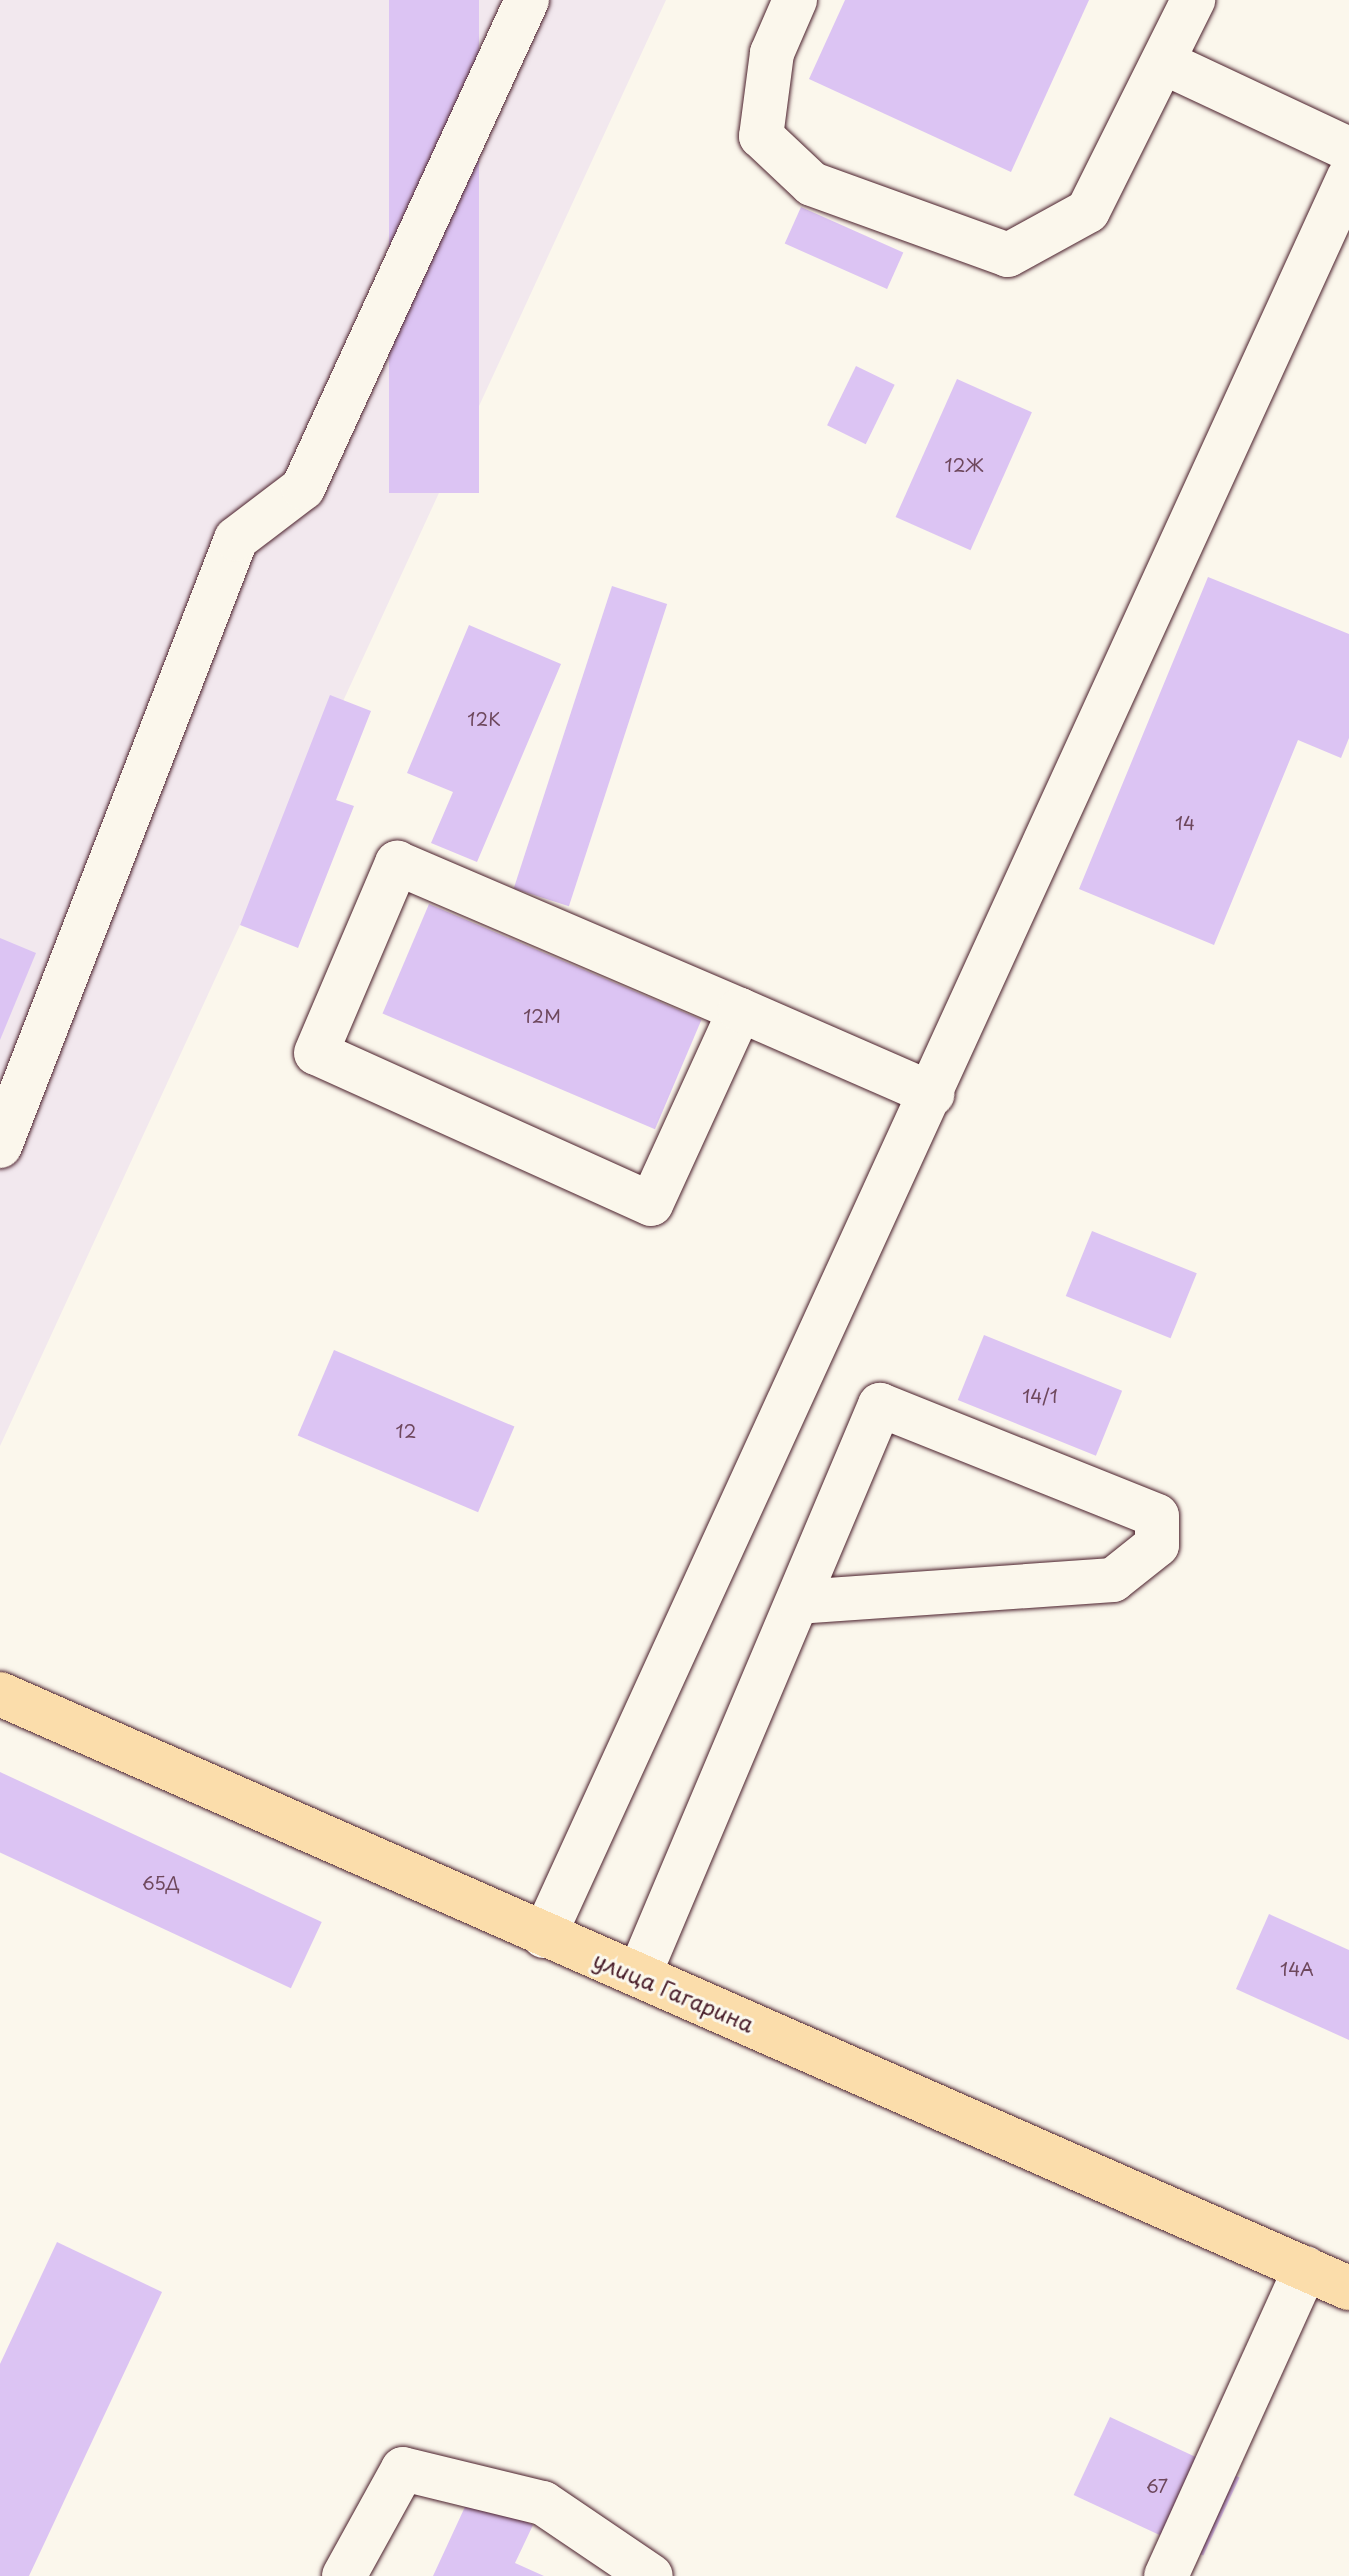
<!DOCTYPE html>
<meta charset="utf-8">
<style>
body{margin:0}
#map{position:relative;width:1349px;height:2576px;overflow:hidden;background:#fbf7ec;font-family:"Playpen Sans",sans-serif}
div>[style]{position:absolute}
.built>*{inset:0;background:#f2e8ee}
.building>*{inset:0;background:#dcc4f3;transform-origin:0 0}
.roads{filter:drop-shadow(0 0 2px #4a1f2b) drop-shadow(0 0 2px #4a1f2b)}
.minor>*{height:44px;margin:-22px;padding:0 22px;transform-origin:22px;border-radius:22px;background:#fbf7ec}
.major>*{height:44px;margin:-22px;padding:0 22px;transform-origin:22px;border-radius:22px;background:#fbddab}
span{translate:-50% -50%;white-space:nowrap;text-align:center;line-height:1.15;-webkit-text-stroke:6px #fbf7ec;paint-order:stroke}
.number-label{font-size:18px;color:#6e485d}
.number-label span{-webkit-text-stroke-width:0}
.street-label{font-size:22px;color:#4a1f2b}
</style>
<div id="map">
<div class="built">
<i style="clip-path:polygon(0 0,666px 0,0 1446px)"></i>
</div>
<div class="building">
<i style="left:389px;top:0;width:90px;height:493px"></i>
<i style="clip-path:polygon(845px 0,1089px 0,1011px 172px,809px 79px)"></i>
<i style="left:801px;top:207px;width:112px;height:40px;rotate:24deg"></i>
<i style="left:856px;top:366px;width:43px;height:66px;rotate:26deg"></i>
<i style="left:957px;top:379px;width:82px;height:151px;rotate:24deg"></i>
<i style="clip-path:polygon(1208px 577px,1349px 634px,1349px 738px,1341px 758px,1298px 740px,1214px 945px,1079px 889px)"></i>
<i style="left:612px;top:586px;width:58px;height:318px;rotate:18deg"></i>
<i style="clip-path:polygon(469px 625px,561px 664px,477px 862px,431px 843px,453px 792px,407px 773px)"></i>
<i style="clip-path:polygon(330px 695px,371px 711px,336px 800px,354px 806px,298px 948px,240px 925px)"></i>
<i style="left:429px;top:904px;width:296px;height:119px;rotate:23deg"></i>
<i style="clip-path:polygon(0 938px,36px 953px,0 1040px)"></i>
<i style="left:1092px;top:1231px;width:113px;height:70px;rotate:22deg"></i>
<i style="left:984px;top:1335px;width:149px;height:70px;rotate:22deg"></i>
<i style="left:334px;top:1350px;width:196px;height:93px;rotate:23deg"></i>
<i style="left:0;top:1772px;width:355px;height:73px;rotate:25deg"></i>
<i style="clip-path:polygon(1269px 1914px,1349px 1950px,1349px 2040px,1236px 1989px)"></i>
<i style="clip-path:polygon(57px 2242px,162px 2292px,29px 2576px,0 2576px,0 2364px)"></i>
<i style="left:1110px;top:2417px;width:143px;height:86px;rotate:25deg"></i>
<i style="clip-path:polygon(470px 2496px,533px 2525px,515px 2563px,544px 2576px,433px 2576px)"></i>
</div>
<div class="roads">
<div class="minor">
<i style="left:795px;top:0;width:58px;rotate:113.5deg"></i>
<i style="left:772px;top:53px;width:84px;rotate:97.5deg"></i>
<i style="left:761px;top:136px;width:70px;rotate:43.3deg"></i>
<i style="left:812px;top:184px;width:208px;rotate:19.9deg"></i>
<i style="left:1008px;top:255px;width:91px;rotate:-28.8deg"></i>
<i style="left:1088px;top:211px;width:236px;rotate:-63.5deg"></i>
<i style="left:1165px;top:63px;width:203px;rotate:25.1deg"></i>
<i style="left:740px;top:1010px;width:213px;rotate:114.6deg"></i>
<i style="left:651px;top:1204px;width:367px;rotate:-155.7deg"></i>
<i style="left:316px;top:1053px;width:207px;rotate:-66.9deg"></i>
<i style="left:397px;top:863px;width:373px;rotate:23.2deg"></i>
<i style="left:740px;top:1010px;width:210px;rotate:23.6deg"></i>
<i style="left:0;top:1146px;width:651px;rotate:-68.75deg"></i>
<i style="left:236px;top:539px;width:84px;rotate:-37.3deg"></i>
<i style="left:303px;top:488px;width:537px;rotate:-65.34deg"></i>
<i style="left:544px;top:1936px;width:1934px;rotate:-65.41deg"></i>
<i style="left:639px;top:1975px;width:619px;rotate:-67.08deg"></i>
<i style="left:880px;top:1405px;width:298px;rotate:21.8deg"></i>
<i style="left:1157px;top:1516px;width:29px;rotate:90deg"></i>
<i style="left:1157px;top:1545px;width:56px;rotate:141.5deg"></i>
<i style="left:1113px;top:1580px;width:314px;rotate:176deg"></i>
<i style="left:344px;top:2576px;width:122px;rotate:-61.1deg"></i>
<i style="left:403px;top:2469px;width:144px;rotate:13.7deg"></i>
<i style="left:543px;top:2503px;width:130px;rotate:34.1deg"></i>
<i style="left:1166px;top:2576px;width:338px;rotate:-65.6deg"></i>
</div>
<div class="major">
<i style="left:0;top:1694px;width:1474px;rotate:23.77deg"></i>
</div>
</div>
<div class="number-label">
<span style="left:964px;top:465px">12Ж</span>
<span style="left:484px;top:719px">12К</span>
<span style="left:1185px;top:823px">14</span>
<span style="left:542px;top:1016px">12М</span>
<span style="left:1040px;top:1396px">14/1</span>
<span style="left:406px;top:1431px">12</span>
<span style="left:161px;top:1883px">65Д</span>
<span style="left:1297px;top:1969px">14А</span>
<span style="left:1157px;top:2486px">67</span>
</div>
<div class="street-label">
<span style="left:674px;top:1991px;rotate:23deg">улица Гагарина</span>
</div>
</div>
